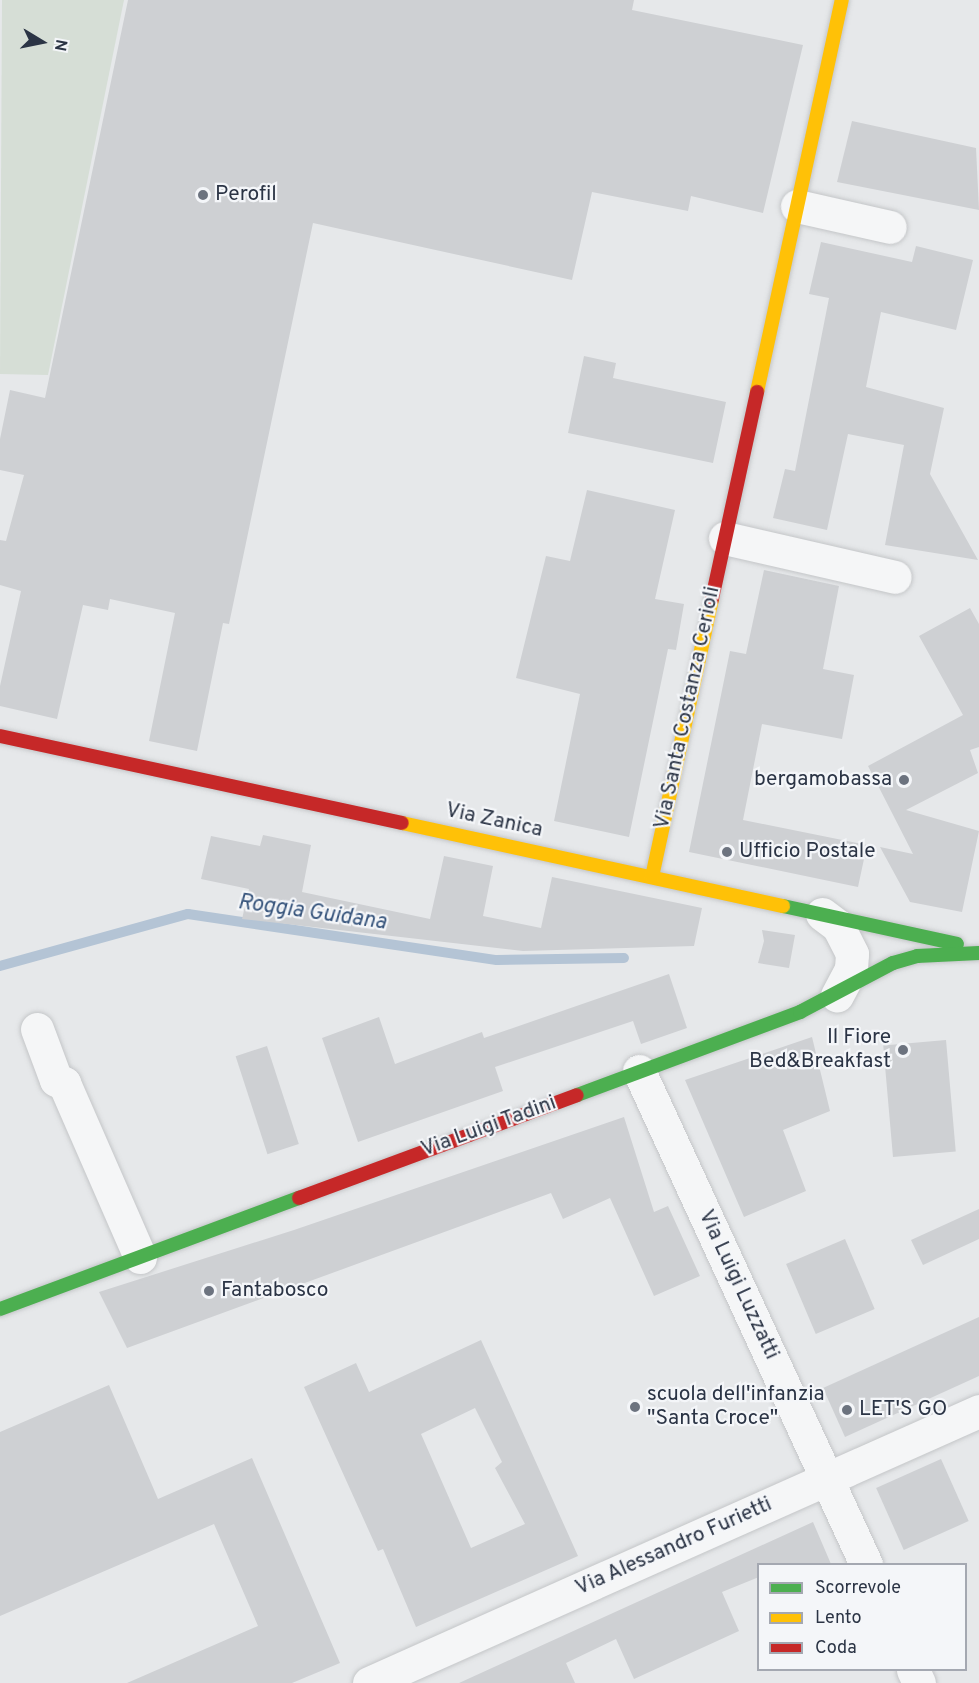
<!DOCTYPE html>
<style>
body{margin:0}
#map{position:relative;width:979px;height:1683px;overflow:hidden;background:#e6e8ea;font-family:Overpass,sans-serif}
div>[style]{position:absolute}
.green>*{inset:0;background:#d6ded6}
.stream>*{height:10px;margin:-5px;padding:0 5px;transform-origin:5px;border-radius:5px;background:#b4c4d5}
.building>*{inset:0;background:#ced0d3;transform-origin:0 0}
.roads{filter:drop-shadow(0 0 2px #c4c6c8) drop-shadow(0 0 2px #c4c6c8)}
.street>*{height:33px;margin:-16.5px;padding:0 16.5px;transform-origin:16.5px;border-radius:16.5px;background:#f5f6f7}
.fast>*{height:14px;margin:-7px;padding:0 7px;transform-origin:7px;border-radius:7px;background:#4caf50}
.slow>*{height:14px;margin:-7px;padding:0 7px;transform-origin:7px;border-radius:7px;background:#ffc107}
.jam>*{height:14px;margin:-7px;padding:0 7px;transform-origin:7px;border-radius:7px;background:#c62828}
.dots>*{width:16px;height:16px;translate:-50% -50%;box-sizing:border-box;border:3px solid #f4f6f9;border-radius:50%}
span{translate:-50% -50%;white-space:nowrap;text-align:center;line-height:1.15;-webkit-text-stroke:4.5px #f4f6f9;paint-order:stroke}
.poi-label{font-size:21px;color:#2b3445}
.left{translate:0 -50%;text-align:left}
.right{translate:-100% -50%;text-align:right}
.street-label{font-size:21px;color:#2b3445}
.water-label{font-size:22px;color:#34527a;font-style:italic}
.legend{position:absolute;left:757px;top:1563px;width:210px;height:108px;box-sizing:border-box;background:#f4f6f9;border:2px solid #a4a8b1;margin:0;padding:8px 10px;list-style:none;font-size:18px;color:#2b3445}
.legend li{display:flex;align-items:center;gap:12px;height:30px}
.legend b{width:30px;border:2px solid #a4a8b1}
.north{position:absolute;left:12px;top:12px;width:60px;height:60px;-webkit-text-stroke:4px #f4f6f9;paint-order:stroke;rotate:100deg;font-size:16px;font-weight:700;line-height:24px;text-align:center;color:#2b3445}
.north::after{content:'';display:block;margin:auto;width:21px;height:27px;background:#2b3445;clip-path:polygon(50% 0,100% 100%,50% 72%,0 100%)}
</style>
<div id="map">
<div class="green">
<i style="clip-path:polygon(2px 0,124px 0,48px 375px,0 374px)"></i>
</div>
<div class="stream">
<i style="left:0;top:966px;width:195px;rotate:-15.5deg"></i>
<i style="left:188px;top:914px;width:312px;rotate:8.5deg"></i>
<i style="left:497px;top:960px;width:127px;rotate:-0.9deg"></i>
</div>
<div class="building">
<i style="clip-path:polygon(128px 0,634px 0,632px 10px,803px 45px,763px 213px,691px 196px,688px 211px,592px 192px,572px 280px,313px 223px,229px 624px,223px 623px,197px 751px,149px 741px,175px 613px,110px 599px,108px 610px,83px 605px,57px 719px,0 706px,0 686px,21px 591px,0 585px,0 540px,6px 541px,24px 475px,0 470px,0 439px,10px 390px,45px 398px)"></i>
<i style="clip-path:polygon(852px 121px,976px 148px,979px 210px,837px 182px)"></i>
<i style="clip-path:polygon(821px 242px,912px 262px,916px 246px,973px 260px,956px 330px,881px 312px,866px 387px,944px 408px,930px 474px,978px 560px,885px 545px,904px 445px,848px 434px,827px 530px,773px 518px,785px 469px,795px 471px,829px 298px,809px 294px)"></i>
<i style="clip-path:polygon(584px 356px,616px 363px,613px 378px,726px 402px,713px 463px,568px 433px)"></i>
<i style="clip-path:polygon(587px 490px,675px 510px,655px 599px,684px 604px,676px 650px,668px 649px,629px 837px,554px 821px,580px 694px,516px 678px,546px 556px,570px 561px)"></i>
<i style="clip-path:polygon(764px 570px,839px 586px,823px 669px,854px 675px,842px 739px,762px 724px,743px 820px,867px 845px,858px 887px,689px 852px,730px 651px,746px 654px)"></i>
<i style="clip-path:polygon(970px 608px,979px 624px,979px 747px,970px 750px,978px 773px,906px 810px,979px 831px,962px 912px,910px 902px,880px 847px,913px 854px,868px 766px,963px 715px,919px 636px)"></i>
<i style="clip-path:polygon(263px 835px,311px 845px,302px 892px,430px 919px,444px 856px,493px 866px,483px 916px,541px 928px,552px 877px,702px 908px,694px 946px,523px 951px,242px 919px,249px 889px,201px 879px,211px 836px,260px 846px)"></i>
<i style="clip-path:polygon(762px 930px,795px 935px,789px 968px,758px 963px,764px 941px)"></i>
<i style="clip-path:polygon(669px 974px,687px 1028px,641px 1044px,633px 1021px,495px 1067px,503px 1091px,358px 1142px,322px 1038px,379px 1017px,395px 1064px,482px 1032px,484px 1038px)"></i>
<i style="clip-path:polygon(812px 1037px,830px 1111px,783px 1130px,806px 1191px,744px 1217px,685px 1080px)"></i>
<i style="left:946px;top:1040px;width:112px;height:63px;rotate:85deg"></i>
<i style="left:267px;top:1046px;width:103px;height:33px;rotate:72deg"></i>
<i style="clip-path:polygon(624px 1117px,654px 1212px,668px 1206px,700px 1276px,654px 1296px,610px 1198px,563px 1219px,551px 1193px,127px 1348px,99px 1292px,294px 1230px)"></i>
<i style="clip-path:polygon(979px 1209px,979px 1239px,923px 1265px,911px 1240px)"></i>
<i style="left:845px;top:1239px;width:76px;height:64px;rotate:67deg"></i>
<i style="clip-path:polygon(979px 1317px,979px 1376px,845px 1437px,823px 1388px)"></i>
<i style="clip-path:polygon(evenodd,481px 1340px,578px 1556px,416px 1627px,383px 1549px,378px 1551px,304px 1387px,356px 1363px,369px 1392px,481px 1340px,475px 1408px,502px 1462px,495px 1468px,525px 1524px,471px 1548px,421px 1434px,475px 1408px)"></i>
<i style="clip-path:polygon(109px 1385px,158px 1499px,252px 1458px,340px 1663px,292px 1683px,127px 1683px,258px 1626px,214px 1524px,0 1616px,0 1432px)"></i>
<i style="left:941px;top:1459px;width:68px;height:71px;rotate:66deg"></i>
<i style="clip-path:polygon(813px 1522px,831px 1564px,759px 1564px,759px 1577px,722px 1592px,739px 1631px,634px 1679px,616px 1639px,566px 1663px,575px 1683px,459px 1683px)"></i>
</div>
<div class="roads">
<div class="street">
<i style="left:797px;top:206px;width:95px;rotate:12.7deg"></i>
<i style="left:725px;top:538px;width:174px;rotate:12.9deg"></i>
<i style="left:822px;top:914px;width:20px;rotate:37deg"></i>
<i style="left:838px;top:926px;width:31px;rotate:63deg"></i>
<i style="left:852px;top:954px;width:15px;rotate:94deg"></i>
<i style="left:851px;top:969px;width:30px;rotate:118deg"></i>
<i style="left:37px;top:1029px;width:54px;rotate:69.6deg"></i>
<i style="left:56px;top:1080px;width:9px;rotate:21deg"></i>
<i style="left:64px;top:1083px;width:190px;rotate:66.4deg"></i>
<i style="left:639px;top:1071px;width:543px;rotate:65.28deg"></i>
<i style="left:913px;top:1670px;width:14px;rotate:65deg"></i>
<i style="left:369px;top:1683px;width:668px;rotate:-24.03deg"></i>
</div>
<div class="fast">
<i style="left:783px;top:906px;width:178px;rotate:12.3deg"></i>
<i style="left:577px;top:1095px;width:238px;rotate:-20.4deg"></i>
<i style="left:800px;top:1012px;width:105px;rotate:-27.8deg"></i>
<i style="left:893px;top:963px;width:25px;rotate:-16deg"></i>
<i style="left:917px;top:956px;width:62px;rotate:-2.8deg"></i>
<i style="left:0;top:1309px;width:319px;rotate:-20.4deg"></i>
</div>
<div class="slow">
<i style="left:757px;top:392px;width:401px;rotate:-77.8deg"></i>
<i style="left:402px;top:823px;width:390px;rotate:12.3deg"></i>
<i style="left:652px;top:877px;width:284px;rotate:-77.8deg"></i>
</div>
<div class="jam">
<i style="left:712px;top:599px;width:212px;rotate:-77.7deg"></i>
<i style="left:0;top:736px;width:411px;rotate:12.2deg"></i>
<i style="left:299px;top:1198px;width:296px;rotate:-20.3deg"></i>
</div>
</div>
<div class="dots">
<i style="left:203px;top:195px;background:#6c737f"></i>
<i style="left:904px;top:780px;background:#6c737f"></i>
<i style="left:727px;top:852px;background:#6c737f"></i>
<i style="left:903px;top:1050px;background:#6c737f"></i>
<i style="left:209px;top:1291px;background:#6c737f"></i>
<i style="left:635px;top:1407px;background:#6c737f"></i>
<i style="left:847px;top:1410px;background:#6c737f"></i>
</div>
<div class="poi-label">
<span class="left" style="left:215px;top:195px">Perofil</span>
<span class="right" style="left:892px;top:780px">bergamobassa</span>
<span class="left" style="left:739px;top:852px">Ufficio Postale</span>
<span class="right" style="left:891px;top:1050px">Il Fiore<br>Bed&amp;Breakfast</span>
<span class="left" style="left:221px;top:1291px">Fantabosco</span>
<span class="left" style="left:647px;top:1407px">scuola dell'infanzia<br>"Santa Croce"</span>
<span class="left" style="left:859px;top:1410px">LET'S GO</span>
</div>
<div class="street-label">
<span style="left:688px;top:708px;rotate:-78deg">Via Santa Costanza Cerioli</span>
<span style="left:494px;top:821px;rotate:12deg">Via Zanica</span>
<span style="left:489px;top:1127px;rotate:-20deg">Via Luigi Tadini</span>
<span style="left:738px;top:1285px;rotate:65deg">Via Luigi Luzzatti</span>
<span style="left:674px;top:1547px;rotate:-24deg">Via Alessandro Furietti</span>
</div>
<div class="water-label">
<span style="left:312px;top:913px;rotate:8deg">Roggia Guidana</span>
</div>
<ul class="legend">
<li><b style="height:8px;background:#4caf50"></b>Scorrevole</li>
<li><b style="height:8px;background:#ffc107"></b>Lento</li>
<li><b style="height:8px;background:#c62828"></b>Coda</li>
</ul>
<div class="north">N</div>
</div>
